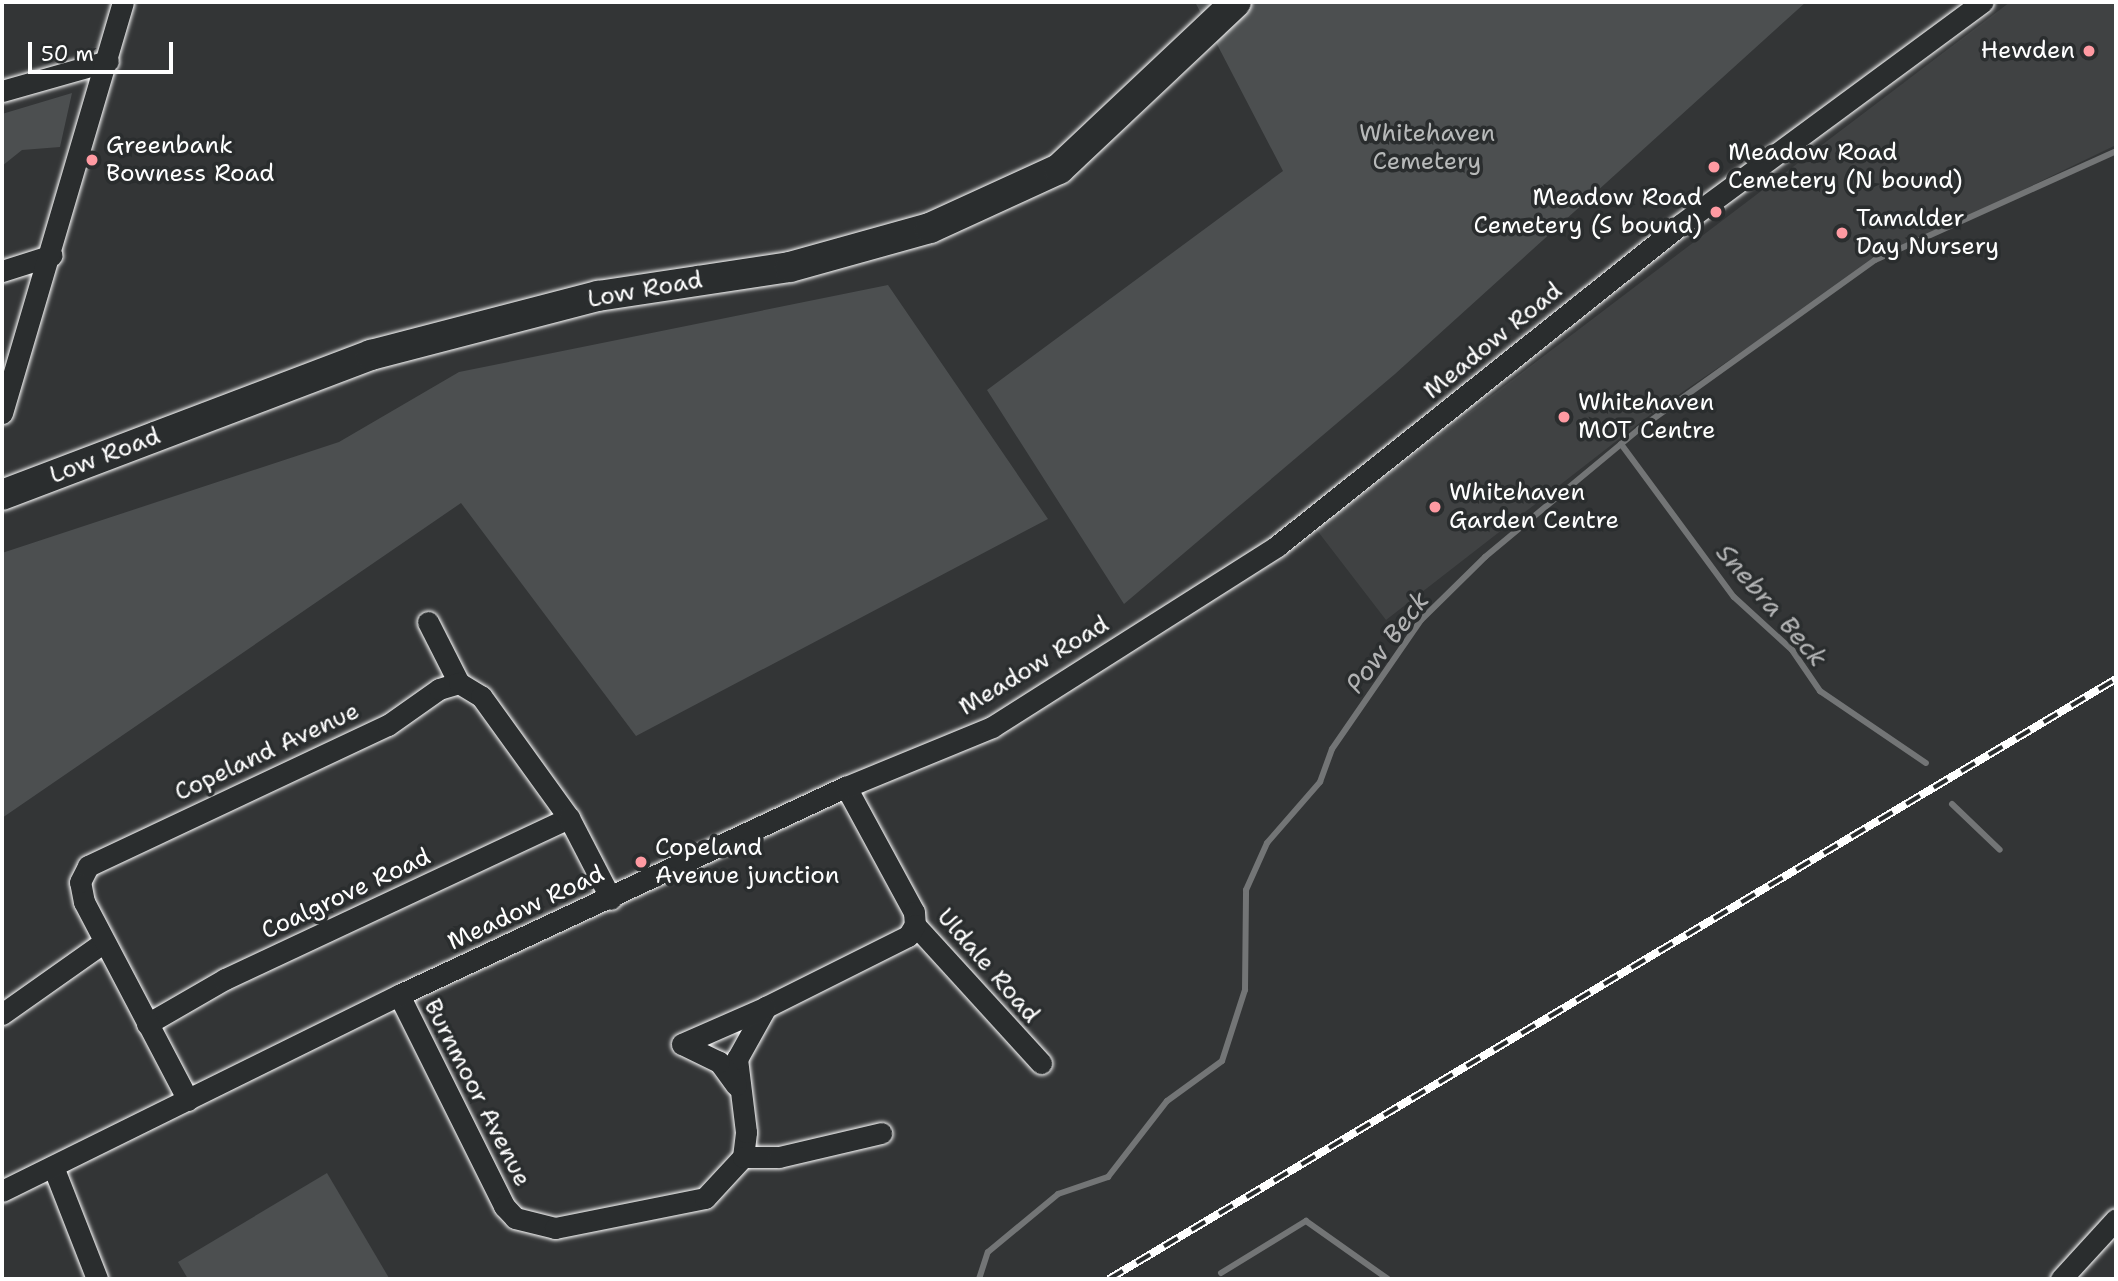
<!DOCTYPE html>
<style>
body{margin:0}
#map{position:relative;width:2118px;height:1281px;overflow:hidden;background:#333536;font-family:"Shantell Sans",sans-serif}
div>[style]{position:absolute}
.built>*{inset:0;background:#404243}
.green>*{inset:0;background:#4c4f50}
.stream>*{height:6px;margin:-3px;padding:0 3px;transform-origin:3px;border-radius:3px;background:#737576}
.roads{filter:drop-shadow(0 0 2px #fff) drop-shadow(0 0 2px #fff)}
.minor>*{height:21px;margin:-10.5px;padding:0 10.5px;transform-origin:10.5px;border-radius:10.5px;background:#2a2d2e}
.secondary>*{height:30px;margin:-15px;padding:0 15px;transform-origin:15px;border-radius:15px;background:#2a2d2e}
.rail>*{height:8px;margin-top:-4px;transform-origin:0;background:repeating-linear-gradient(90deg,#2a2d2e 0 16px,#fff 0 32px);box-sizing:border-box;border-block:2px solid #fff}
.dots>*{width:19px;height:19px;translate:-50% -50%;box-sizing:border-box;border:4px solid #2a2d2e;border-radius:50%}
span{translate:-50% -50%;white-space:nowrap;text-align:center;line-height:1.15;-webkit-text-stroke:7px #2a2d2e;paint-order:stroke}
.poi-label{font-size:24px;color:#fff}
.right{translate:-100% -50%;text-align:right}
.left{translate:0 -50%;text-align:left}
.park-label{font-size:24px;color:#b7b9b9}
.street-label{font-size:24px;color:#fff}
.water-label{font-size:26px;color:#b2b3b4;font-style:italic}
.frame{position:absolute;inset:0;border:4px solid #fff;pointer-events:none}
.scale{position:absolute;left:28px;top:42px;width:145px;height:32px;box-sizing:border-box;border:4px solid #fff;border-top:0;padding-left:9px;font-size:21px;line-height:24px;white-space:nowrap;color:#fff;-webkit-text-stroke:5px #2a2d2e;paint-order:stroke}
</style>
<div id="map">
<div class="built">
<i style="clip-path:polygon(2010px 2px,2116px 2px,2116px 145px,1874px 262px,1659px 408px,1386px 620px,1316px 529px)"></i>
</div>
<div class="green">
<i style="clip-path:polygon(1195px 2px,1806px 2px,1395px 374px,1124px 604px,987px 390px,1283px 171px)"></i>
<i style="clip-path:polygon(72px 93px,60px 147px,22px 150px,2px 166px,2px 114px)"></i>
<i style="clip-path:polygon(888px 285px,1048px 519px,636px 736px,461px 503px,2px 818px,2px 553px,339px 442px,459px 372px)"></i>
<i style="clip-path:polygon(327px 1173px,389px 1278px,188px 1279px,178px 1262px)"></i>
</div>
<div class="stream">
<i style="left:1621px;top:444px;width:190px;rotate:53.6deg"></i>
<i style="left:1734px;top:597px;width:79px;rotate:42.4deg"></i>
<i style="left:1792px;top:650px;width:50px;rotate:55.7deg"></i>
<i style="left:1820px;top:691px;width:128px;rotate:34.2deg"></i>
<i style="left:1952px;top:804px;width:66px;rotate:43.8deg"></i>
<i style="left:1221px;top:1273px;width:100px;rotate:-31.5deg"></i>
<i style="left:1306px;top:1221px;width:100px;rotate:35.3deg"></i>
<i style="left:979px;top:1279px;width:28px;rotate:-72deg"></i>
<i style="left:988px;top:1252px;width:91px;rotate:-39.6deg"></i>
<i style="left:1058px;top:1194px;width:53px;rotate:-18.8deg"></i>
<i style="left:1108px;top:1177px;width:96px;rotate:-52.2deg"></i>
<i style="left:1167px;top:1101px;width:68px;rotate:-36deg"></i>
<i style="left:1222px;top:1061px;width:75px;rotate:-72.1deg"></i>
<i style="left:1245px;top:990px;width:100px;rotate:-89.4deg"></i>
<i style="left:1246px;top:890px;width:51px;rotate:-65.9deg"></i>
<i style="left:1267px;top:843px;width:81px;rotate:-49deg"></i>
<i style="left:1320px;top:782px;width:35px;rotate:-70deg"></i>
<i style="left:1332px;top:749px;width:157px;rotate:-55.4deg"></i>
<i style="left:1421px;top:620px;width:90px;rotate:-44.5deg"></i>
<i style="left:1485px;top:557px;width:200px;rotate:-39.7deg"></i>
<i style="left:1639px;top:429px;width:290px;rotate:-35.6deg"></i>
<i style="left:1875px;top:260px;width:265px;rotate:-24.3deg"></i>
</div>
<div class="roads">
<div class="minor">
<i style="left:2px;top:91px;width:110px;rotate:-15.8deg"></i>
<i style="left:2px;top:271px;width:52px;rotate:-17.7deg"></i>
<i style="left:2px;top:413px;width:428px;rotate:-73.6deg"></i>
<i style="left:428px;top:622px;width:68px;rotate:63.1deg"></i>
<i style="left:846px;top:787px;width:142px;rotate:61.5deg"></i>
<i style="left:914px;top:912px;width:13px;rotate:86deg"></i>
<i style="left:915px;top:925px;width:187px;rotate:47.6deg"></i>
<i style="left:399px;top:995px;width:236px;rotate:63.5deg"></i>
<i style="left:504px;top:1206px;width:16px;rotate:47deg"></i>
<i style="left:515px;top:1218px;width:41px;rotate:14deg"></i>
<i style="left:555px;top:1228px;width:153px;rotate:-11.3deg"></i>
<i style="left:705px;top:1198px;width:56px;rotate:-47.2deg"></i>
<i style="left:743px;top:1157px;width:25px;rotate:-83deg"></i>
<i style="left:746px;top:1132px;width:74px;rotate:-97deg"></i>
<i style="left:737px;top:1059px;width:60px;rotate:-60.9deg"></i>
<i style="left:766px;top:1007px;width:159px;rotate:-26.6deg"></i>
<i style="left:908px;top:936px;width:13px;rotate:-58deg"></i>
<i style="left:2px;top:1014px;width:125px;rotate:-35.2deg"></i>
<i style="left:147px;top:1024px;width:90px;rotate:-30deg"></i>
<i style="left:225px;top:979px;width:380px;rotate:-25.1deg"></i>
<i style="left:736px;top:1085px;width:29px;rotate:-126deg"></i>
<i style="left:719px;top:1062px;width:41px;rotate:-154.1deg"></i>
<i style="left:682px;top:1044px;width:90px;rotate:-23.7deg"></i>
<i style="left:188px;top:1100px;width:224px;rotate:-117.7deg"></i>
<i style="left:84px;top:902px;width:20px;rotate:-101deg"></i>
<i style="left:80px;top:882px;width:18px;rotate:-63deg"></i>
<i style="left:88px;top:866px;width:331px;rotate:-25.2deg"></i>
<i style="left:388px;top:725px;width:62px;rotate:-35.2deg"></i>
<i style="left:439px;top:689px;width:21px;rotate:-17deg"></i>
<i style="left:459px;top:683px;width:26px;rotate:31deg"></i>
<i style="left:481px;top:696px;width:150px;rotate:54.2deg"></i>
<i style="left:569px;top:818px;width:91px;rotate:62.6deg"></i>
<i style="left:743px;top:1157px;width:36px"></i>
<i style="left:779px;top:1157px;width:105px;rotate:-13.2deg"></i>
<i style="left:54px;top:1169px;width:118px;rotate:68.6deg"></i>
<i style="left:2px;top:1191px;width:443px;rotate:-26.3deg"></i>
<i style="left:399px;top:995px;width:493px;rotate:-25deg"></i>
<i style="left:846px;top:787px;width:158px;rotate:-22.3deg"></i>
<i style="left:992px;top:727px;width:338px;rotate:-32.4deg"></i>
<i style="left:1277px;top:546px;width:515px;rotate:-38.54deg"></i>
<i style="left:1680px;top:225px;width:376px;rotate:-36.4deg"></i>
<i style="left:2061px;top:1279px;width:81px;rotate:-47.5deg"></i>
</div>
<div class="secondary">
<i style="left:2px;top:495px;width:395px;rotate:-20.8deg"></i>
<i style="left:371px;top:355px;width:235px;rotate:-14.6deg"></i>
<i style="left:598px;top:296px;width:194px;rotate:-8.6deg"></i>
<i style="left:790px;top:267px;width:145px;rotate:-15.6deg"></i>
<i style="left:930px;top:228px;width:142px;rotate:-24.6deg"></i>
<i style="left:1059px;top:169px;width:243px;rotate:-43.3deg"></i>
</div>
</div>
<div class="rail">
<i style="left:1109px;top:1279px;width:1172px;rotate:-30.79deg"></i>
</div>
<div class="dots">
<i style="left:2089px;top:51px;background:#ff9aa2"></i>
<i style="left:92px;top:160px;background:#ff9aa2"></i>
<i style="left:1714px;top:167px;background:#ff9aa2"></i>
<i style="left:1716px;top:212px;background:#ff9aa2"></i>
<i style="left:1842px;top:233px;background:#ff9aa2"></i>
<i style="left:1564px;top:417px;background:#ff9aa2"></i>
<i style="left:1435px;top:507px;background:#ff9aa2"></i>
<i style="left:641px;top:862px;background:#ff9aa2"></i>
</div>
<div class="poi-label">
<span class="right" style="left:2075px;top:51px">Hewden</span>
<span class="left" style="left:106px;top:160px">Greenbank<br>Bowness Road</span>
<span class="left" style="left:1728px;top:167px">Meadow Road<br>Cemetery (N bound)</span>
<span class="right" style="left:1702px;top:212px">Meadow Road<br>Cemetery (S bound)</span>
<span class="left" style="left:1856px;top:233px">Tamalder<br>Day Nursery</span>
<span class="left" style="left:1578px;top:417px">Whitehaven<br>MOT Centre</span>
<span class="left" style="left:1449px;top:507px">Whitehaven<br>Garden Centre</span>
<span class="left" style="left:655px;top:862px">Copeland<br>Avenue junction</span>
</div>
<div class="park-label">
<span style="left:1427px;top:148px">Whitehaven<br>Cemetery</span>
</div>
<div class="street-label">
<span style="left:645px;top:290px;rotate:-10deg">Low Road</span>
<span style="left:1493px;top:341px;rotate:-39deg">Meadow Road</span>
<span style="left:105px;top:456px;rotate:-21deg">Low Road</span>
<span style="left:1034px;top:666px;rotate:-31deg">Meadow Road</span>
<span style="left:267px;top:752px;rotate:-25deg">Copeland Avenue</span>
<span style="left:346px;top:894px;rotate:-25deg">Coalgrove Road</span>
<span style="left:526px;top:908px;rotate:-25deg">Meadow Road</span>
<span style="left:988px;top:966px;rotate:49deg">Uldale Road</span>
<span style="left:477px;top:1093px;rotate:63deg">Burnmoor Avenue</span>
</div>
<div class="water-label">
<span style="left:1772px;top:605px;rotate:49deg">Snebra Beck</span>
<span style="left:1387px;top:642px;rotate:-53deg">Pow Beck</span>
</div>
<div class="frame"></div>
<div class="scale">50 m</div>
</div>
